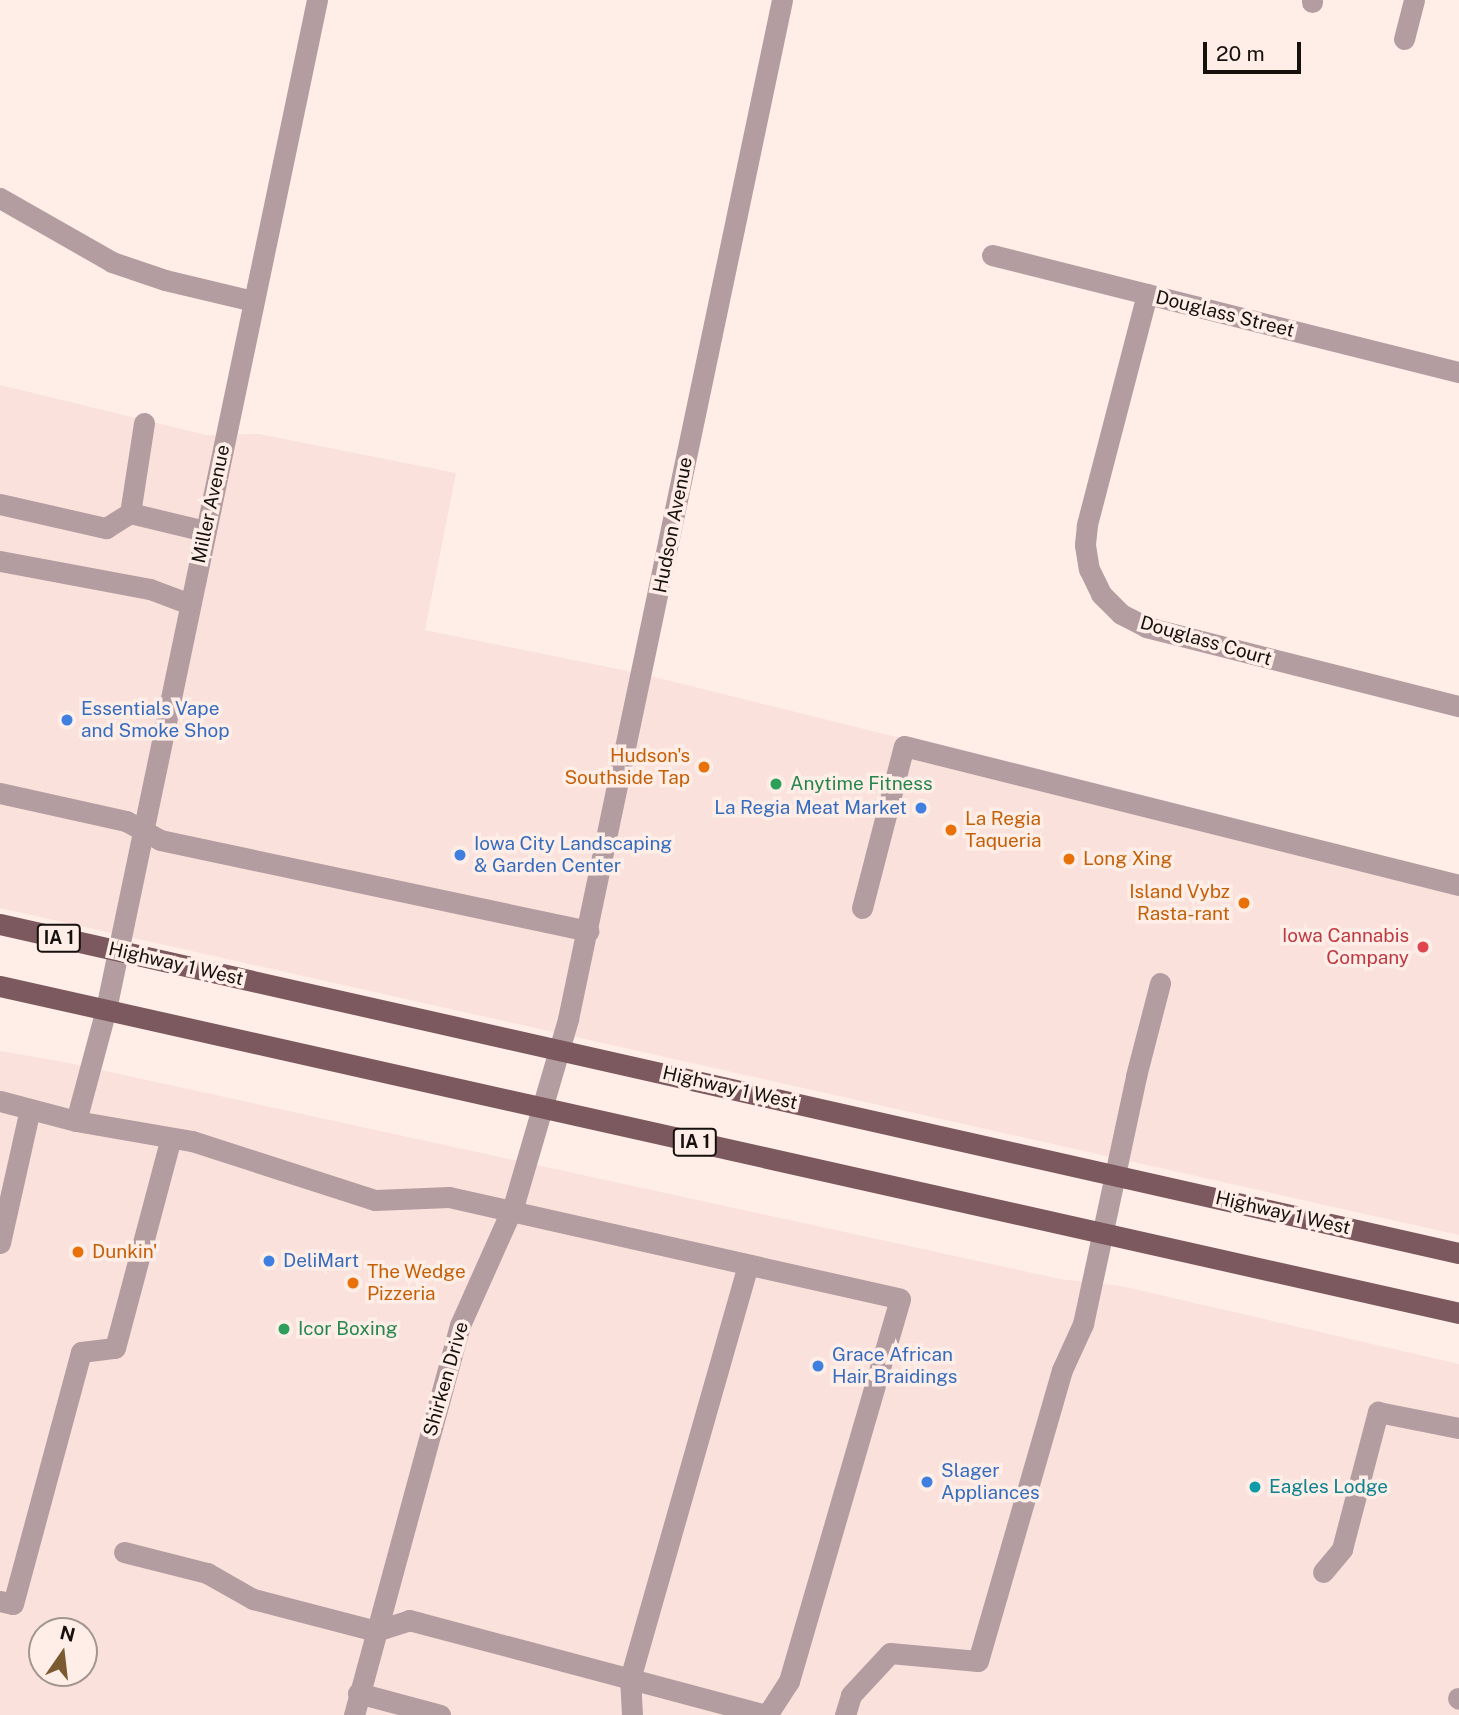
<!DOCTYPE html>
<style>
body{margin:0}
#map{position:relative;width:1459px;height:1715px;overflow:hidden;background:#feeee7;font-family:"Public Sans",sans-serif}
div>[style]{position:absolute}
.commercial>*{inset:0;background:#fbe1dc}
.minor>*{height:21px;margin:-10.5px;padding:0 10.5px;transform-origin:10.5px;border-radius:10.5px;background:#b39da1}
.major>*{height:21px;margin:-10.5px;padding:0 10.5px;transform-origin:10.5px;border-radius:10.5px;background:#7c585f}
.dots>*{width:19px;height:19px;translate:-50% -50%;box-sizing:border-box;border:4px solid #feeee7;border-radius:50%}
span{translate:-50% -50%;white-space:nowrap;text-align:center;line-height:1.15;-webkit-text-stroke:7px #feeee7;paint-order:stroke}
.shield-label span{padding:2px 5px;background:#feeee7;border:2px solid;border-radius:5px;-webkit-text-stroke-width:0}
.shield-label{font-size:18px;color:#16110e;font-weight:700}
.street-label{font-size:19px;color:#16110e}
.shop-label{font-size:19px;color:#366cbe}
.left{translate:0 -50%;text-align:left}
.right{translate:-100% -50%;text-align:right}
.food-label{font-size:19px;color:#c56008}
.leisure-label{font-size:19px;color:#27864d}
.health-label{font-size:19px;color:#be3a42}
.culture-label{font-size:19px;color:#0d838f}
.north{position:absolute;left:28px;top:1617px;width:70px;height:70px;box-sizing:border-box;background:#feeee7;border:2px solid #a19690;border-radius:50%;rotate:14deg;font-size:19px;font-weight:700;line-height:28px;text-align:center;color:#16110e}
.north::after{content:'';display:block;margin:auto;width:24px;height:32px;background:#7b5a31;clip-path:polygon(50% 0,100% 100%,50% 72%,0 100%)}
.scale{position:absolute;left:1203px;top:42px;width:98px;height:32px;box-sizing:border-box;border:4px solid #16110e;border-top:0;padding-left:9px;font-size:21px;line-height:24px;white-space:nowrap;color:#16110e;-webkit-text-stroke:5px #feeee7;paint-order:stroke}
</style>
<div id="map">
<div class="commercial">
<i style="clip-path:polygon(0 385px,206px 435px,259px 434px,456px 473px,425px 630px,642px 674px,1459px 876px,1459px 1235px,0 908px)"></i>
<i style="clip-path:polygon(evenodd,0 1051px,64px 1062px,1060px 1279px,1121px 1286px,1459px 1364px,1459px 1715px,0 1715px,0 1051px,42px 1631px,84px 1631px,84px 1673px,42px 1673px,42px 1631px)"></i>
</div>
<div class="minor">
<i style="left:1312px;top:2px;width:2px;rotate:-90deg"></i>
<i style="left:1404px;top:39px;width:40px;rotate:-75.6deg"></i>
<i style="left:0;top:198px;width:129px;rotate:29.7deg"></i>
<i style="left:112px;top:262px;width:56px;rotate:18.8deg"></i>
<i style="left:165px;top:280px;width:90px;rotate:13.4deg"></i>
<i style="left:992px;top:255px;width:481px;rotate:14.1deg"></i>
<i style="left:1147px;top:294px;width:239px;rotate:104.6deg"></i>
<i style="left:1087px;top:525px;width:20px;rotate:96deg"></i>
<i style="left:1085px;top:545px;width:24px;rotate:81deg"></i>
<i style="left:1089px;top:569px;width:28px;rotate:64deg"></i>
<i style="left:1101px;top:594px;width:28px;rotate:45deg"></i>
<i style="left:1121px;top:614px;width:28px;rotate:27deg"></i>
<i style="left:1146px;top:627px;width:323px;rotate:14.2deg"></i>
<i style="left:144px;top:423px;width:91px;rotate:98.8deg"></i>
<i style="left:130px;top:513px;width:77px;rotate:13.5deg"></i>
<i style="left:0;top:504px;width:109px;rotate:12.8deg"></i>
<i style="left:106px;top:528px;width:28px;rotate:-32deg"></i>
<i style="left:0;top:561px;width:153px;rotate:10.6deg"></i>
<i style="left:150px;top:589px;width:43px;rotate:20.6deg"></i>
<i style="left:0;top:793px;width:129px;rotate:12.5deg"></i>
<i style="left:126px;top:821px;width:39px;rotate:29deg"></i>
<i style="left:160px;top:840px;width:438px;rotate:12deg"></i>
<i style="left:862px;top:908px;width:167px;rotate:-75.5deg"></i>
<i style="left:904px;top:746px;width:572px;rotate:14.06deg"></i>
<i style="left:0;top:1101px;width:79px;rotate:14.7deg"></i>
<i style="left:76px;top:1121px;width:118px;rotate:9.8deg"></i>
<i style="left:192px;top:1141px;width:192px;rotate:17.9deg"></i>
<i style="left:375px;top:1200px;width:74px;rotate:-2.3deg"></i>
<i style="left:449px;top:1197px;width:462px;rotate:12.7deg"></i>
<i style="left:900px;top:1299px;width:398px;rotate:106.2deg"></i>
<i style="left:789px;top:1681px;width:40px;rotate:122.9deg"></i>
<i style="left:76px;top:1121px;width:116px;rotate:-75deg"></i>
<i style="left:106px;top:1009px;width:1031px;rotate:-78.19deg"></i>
<i style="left:0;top:1243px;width:137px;rotate:-77.4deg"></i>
<i style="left:124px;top:1552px;width:86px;rotate:14.2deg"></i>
<i style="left:207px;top:1573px;width:53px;rotate:29.5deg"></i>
<i style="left:253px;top:1599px;width:127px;rotate:14.6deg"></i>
<i style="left:376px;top:1631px;width:35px;rotate:-18deg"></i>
<i style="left:409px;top:1620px;width:370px;rotate:14.9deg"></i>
<i style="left:1323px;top:1572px;width:30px;rotate:-50deg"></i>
<i style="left:1342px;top:1549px;width:142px;rotate:-75.3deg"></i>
<i style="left:1378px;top:1412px;width:83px;rotate:11.2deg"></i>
<i style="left:0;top:1601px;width:13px;rotate:13deg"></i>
<i style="left:13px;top:1604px;width:261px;rotate:-74.9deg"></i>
<i style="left:81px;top:1352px;width:34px;rotate:-7deg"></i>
<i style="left:115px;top:1348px;width:217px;rotate:-75.1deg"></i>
<i style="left:358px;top:1693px;width:85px;rotate:15deg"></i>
<i style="left:1458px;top:1698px;width:1px;rotate:45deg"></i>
<i style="left:354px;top:1715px;width:404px;rotate:-74.8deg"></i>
<i style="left:460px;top:1325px;width:133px;rotate:-65.9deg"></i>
<i style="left:514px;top:1204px;width:193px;rotate:-73.7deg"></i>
<i style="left:568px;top:1019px;width:1041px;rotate:-78.14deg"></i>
<i style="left:632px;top:1715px;width:36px;rotate:-93deg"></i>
<i style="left:630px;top:1679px;width:430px;rotate:-74.1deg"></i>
<i style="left:845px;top:1715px;width:21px;rotate:-73deg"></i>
<i style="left:851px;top:1695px;width:57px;rotate:-47.1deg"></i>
<i style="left:890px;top:1653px;width:88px;rotate:5.2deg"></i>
<i style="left:978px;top:1661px;width:303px;rotate:-73.9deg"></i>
<i style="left:1062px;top:1370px;width:51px;rotate:-65.5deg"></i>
<i style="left:1083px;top:1324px;width:254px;rotate:-77.9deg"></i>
<i style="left:1136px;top:1076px;width:96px;rotate:-75.5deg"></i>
</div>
<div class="major">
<i style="left:0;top:924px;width:1496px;rotate:12.71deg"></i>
<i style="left:0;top:986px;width:1495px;rotate:12.63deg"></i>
</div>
<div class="dots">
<i style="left:67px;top:720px;background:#3f7fe0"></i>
<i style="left:704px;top:767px;background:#e8710a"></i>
<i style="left:776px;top:784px;background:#2e9e5b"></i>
<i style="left:921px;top:808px;background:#3f7fe0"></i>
<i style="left:951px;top:830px;background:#e8710a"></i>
<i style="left:460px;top:855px;background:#3f7fe0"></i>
<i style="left:1069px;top:859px;background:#e8710a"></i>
<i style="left:1244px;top:903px;background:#e8710a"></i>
<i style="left:1423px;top:947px;background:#e0444e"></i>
<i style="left:78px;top:1252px;background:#e8710a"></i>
<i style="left:269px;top:1261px;background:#3f7fe0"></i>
<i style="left:353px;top:1283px;background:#e8710a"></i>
<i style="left:284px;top:1329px;background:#2e9e5b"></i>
<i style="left:818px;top:1366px;background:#3f7fe0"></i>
<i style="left:927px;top:1482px;background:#3f7fe0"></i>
<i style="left:1255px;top:1487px;background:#0f9aa8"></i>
</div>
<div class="shield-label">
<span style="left:59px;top:938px">IA 1</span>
<span style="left:695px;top:1142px">IA 1</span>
</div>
<div class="street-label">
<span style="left:1225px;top:314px;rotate:14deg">Douglass Street</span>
<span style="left:211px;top:504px;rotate:-78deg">Miller Avenue</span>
<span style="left:673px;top:525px;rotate:-79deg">Hudson Avenue</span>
<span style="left:1206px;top:641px;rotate:16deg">Douglass Court</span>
<span style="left:176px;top:964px;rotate:13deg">Highway 1 West</span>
<span style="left:730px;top:1088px;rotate:13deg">Highway 1 West</span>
<span style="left:1283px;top:1213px;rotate:13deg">Highway 1 West</span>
<span style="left:446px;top:1379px;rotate:-74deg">Shirken Drive</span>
</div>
<div class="shop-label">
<span class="left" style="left:81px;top:720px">Essentials Vape<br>and Smoke Shop</span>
<span class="right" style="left:907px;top:808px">La Regia Meat Market</span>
<span class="left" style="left:474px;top:855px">Iowa City Landscaping<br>&amp; Garden Center</span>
<span class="left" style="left:283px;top:1261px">DeliMart</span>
<span class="left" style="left:832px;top:1366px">Grace African<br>Hair Braidings</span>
<span class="left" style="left:941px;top:1482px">Slager<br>Appliances</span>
</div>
<div class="food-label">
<span class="right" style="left:690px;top:767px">Hudson's<br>Southside Tap</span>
<span class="left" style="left:965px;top:830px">La Regia<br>Taqueria</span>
<span class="left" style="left:1083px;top:859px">Long Xing</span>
<span class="right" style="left:1230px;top:903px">Island Vybz<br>Rasta-rant</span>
<span class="left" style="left:92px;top:1252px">Dunkin'</span>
<span class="left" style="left:367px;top:1283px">The Wedge<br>Pizzeria</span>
</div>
<div class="leisure-label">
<span class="left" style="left:790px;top:784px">Anytime Fitness</span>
<span class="left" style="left:298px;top:1329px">Icor Boxing</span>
</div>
<div class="health-label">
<span class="right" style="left:1409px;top:947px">Iowa Cannabis<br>Company</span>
</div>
<div class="culture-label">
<span class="left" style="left:1269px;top:1487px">Eagles Lodge</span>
</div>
<div class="north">N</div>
<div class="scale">20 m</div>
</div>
